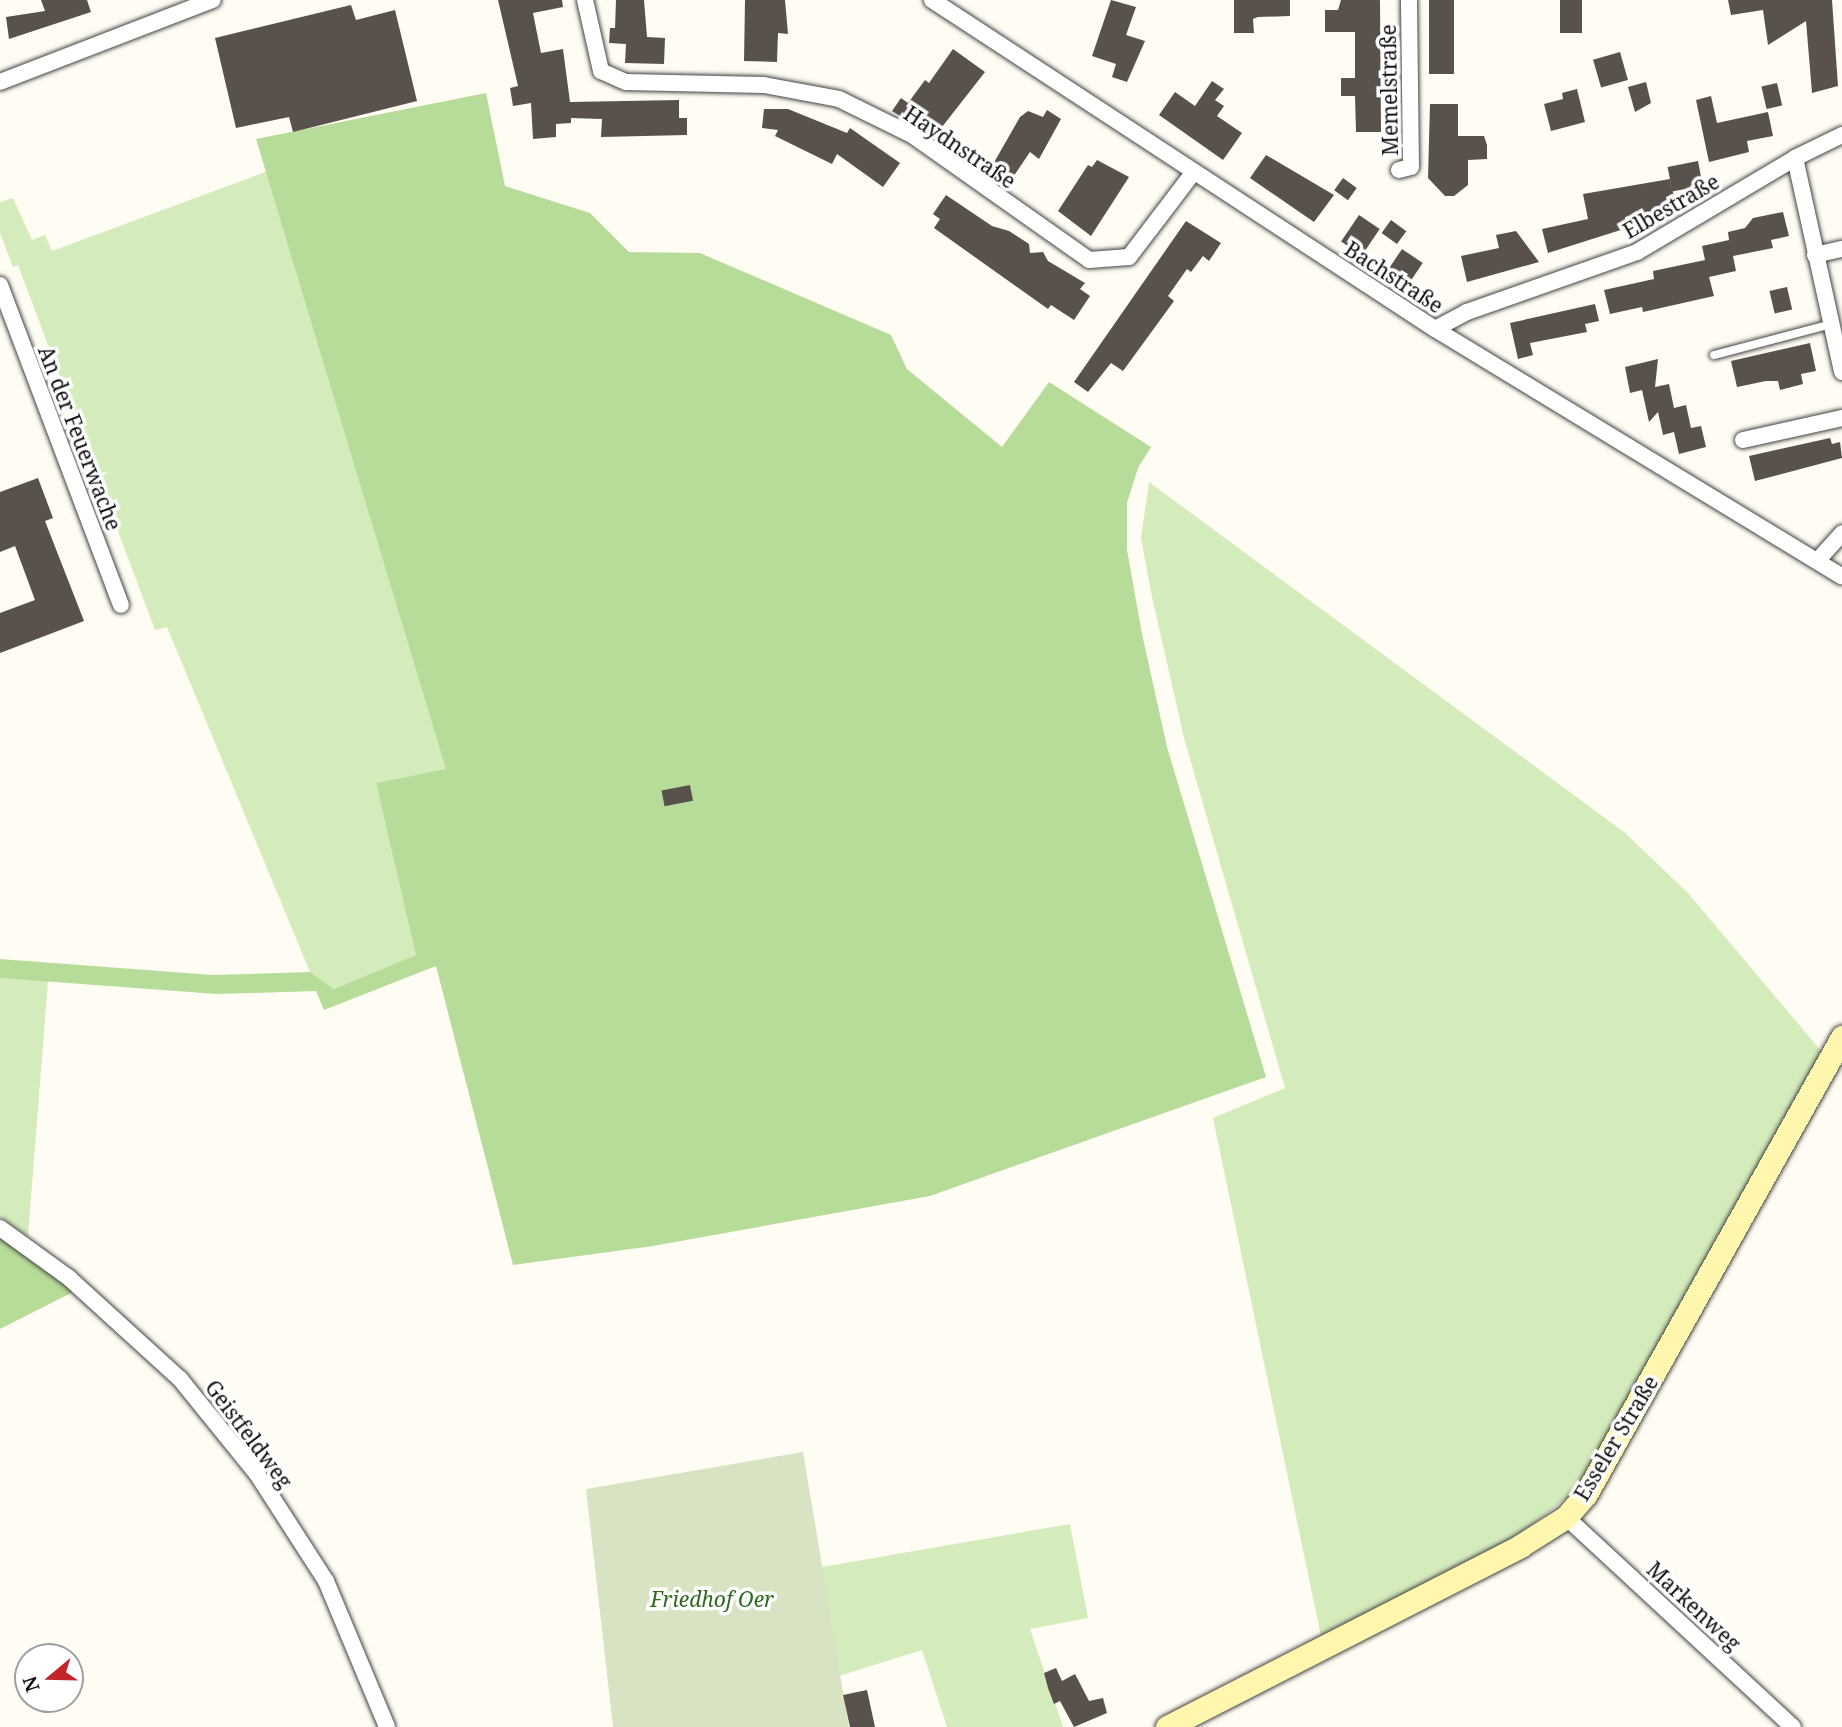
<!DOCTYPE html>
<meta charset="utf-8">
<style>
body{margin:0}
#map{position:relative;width:1842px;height:1727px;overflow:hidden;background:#fffdf3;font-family:"Noto Serif",serif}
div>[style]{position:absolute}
.green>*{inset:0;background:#d4ebbb}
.forest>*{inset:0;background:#b7dc9a}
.cemetery>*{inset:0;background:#d8e3c3}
.building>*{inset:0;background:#59514c;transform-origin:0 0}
.roads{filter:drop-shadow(0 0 2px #434343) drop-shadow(0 0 2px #434343)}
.lane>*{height:8px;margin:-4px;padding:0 4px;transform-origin:4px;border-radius:4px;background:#fff}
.street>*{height:16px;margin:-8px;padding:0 8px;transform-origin:8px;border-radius:8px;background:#fff}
.secondary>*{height:23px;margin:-11.5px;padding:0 11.5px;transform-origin:11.5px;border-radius:11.5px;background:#fff7ae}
span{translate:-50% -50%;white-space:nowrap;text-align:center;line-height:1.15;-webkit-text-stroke:7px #fff;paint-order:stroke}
.street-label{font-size:21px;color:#101010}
.park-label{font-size:21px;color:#2d6a1e;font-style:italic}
.north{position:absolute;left:14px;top:1643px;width:70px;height:70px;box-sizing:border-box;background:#fff;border:2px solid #9f9f9f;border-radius:50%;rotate:251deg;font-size:19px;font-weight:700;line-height:28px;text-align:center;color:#101010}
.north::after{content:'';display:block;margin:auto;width:24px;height:32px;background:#c3252b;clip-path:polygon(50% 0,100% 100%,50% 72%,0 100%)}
</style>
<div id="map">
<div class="green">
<i style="clip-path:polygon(268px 171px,447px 770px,376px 783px,417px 955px,334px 989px,310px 972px,167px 627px,155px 630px,18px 265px,13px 267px,0 233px,0 202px,13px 198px,32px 240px,45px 235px,52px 251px)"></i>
<i style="clip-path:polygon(1149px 482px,1624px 832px,1688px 893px,1822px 1052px,1578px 1489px,1509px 1542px,1321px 1636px,1213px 1118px,1285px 1088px,1184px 738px,1152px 597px,1141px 538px)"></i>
<i style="clip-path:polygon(0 978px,48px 981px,28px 1236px,0 1217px)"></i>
<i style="clip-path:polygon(1070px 1524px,1088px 1618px,1030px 1629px,1063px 1727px,947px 1727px,922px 1650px,839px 1676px,822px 1567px)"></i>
</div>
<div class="forest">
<i style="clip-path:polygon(486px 93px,505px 186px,590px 213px,629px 252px,700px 253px,891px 335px,907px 369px,1002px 447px,1049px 382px,1151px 447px,1138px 468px,1127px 503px,1127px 550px,1142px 634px,1167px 747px,1266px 1077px,930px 1196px,653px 1246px,513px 1265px,436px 966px,324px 1010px,316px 991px,217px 994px,0 978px,0 959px,213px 975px,310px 972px,334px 989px,416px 955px,376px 783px,446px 769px,256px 139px)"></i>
<i style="clip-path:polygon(0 1236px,77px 1290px,0 1329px)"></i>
</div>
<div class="cemetery">
<i style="clip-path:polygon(803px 1452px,849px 1727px,613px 1727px,586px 1489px)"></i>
</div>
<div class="building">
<i style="clip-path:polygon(41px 0,87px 0,91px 12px,9px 39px,6px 17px,45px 11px)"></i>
<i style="clip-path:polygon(498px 0,562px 0,563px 7px,533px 13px,541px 53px,563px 49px,570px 102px,679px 100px,679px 118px,687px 118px,687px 135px,601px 137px,602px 119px,571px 118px,571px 123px,556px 124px,556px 137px,533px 139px,531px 103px,513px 106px,510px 88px,518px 86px)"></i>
<i style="clip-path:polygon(616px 0,644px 0,647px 37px,665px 38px,664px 64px,625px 63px,626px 44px,609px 43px,610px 28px,615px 28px)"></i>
<i style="clip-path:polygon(745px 0,785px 0,788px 34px,778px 33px,777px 62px,744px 61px)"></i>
<i style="clip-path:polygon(1111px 0,1136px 7px,1126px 35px,1145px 41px,1127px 82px,1112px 77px,1116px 64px,1092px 56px)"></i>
<i style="clip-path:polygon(1234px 0,1290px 0,1290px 16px,1258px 17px,1253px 19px,1254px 33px,1234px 33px)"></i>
<i style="clip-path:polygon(1341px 0,1380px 0,1381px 132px,1356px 132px,1355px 96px,1341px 96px,1341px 78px,1355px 78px,1355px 32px,1325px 32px,1325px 10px,1338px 10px)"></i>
<i style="left:1429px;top:0;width:25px;height:74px"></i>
<i style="left:1560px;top:0;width:22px;height:33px"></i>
<i style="clip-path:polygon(1728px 0,1832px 0,1838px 86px,1812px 93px,1806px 21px,1768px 45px,1763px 10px,1731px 15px)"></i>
<i style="clip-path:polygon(351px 5px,356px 20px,395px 10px,417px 101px,293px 132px,289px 117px,236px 128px,215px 38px)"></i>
<i style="clip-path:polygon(953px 49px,985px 72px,942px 127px,946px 129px,938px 140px,892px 111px,901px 98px,908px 103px,925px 80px,929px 83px)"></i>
<i style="left:1620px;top:52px;width:29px;height:28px;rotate:74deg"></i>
<i style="clip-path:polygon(1212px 81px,1224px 89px,1215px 100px,1224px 106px,1217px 116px,1242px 133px,1223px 160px,1159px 115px,1175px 92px,1195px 106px)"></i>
<i style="clip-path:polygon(1646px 82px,1651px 103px,1635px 112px,1628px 87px)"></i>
<i style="left:1777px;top:83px;width:23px;height:16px;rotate:77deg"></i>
<i style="clip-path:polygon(1577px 89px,1585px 122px,1551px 131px,1544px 104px,1563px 99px,1562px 93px)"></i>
<i style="clip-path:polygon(1711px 96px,1717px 123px,1768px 112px,1773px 136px,1747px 141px,1749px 152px,1709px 162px,1696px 100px)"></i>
<i style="clip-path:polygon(1430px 104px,1458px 104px,1458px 136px,1484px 136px,1487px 145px,1487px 159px,1468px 160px,1468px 185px,1454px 196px,1445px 196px,1428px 178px)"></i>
<i style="clip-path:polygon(764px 109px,788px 109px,847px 133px,850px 128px,900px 163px,883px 187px,837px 154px,832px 164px,775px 136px,778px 130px,762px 128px)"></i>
<i style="clip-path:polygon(1047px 110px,1061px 119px,1039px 159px,1030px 152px,1011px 180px,992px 166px,1020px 117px,1028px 111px,1043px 117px)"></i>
<i style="clip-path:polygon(1266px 155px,1334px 195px,1314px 222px,1250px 178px)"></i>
<i style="clip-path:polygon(1097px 160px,1129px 177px,1091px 236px,1058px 211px,1088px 165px,1092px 167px)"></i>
<i style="left:1698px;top:161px;width:25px;height:31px;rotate:79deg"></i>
<i style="left:1343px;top:178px;width:17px;height:15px;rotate:36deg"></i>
<i style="clip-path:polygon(1670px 179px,1676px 206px,1625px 217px,1627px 228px,1548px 253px,1542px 229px,1588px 219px,1583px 194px)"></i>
<i style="clip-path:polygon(946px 195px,992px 226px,1009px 231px,1029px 244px,1030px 253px,1043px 252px,1048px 261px,1085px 283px,1080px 289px,1090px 296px,1074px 320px,1051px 305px,1048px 309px,934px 228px,940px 219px,933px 214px)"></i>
<i style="clip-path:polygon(1783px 212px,1789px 236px,1771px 240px,1773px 248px,1733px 256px,1736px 271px,1709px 277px,1714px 296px,1643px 312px,1642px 307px,1610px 314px,1604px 290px,1654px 279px,1653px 271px,1705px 260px,1702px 246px,1729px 240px,1728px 232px,1745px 228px,1753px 218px)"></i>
<i style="left:1359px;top:215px;width:25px;height:32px;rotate:34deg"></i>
<i style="left:1391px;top:220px;width:19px;height:16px;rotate:36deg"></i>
<i style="clip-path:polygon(1186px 221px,1221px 243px,1209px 261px,1203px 256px,1191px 272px,1187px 269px,1168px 296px,1174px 301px,1123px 371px,1111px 363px,1088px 392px,1074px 382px)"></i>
<i style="clip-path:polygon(1516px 231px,1539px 262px,1467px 282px,1461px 256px,1499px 248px,1496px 235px)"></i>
<i style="left:1402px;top:249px;width:25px;height:28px;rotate:34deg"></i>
<i style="left:1787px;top:287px;width:23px;height:18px;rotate:77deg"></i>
<i style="clip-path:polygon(1595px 304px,1599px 321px,1585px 324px,1587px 332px,1530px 343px,1533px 355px,1518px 359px,1510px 323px)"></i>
<i style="clip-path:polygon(1810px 343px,1816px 371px,1801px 374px,1803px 384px,1780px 390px,1778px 381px,1766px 381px,1737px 387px,1731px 361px)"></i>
<i style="clip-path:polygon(1658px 359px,1655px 387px,1669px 384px,1674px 408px,1686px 405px,1691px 428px,1701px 426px,1706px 447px,1679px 454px,1674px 432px,1663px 435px,1658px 412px,1649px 422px,1642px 390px,1630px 393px,1625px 367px)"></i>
<i style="clip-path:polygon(1830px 438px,1832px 444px,1840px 442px,1842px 458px,1755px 481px,1749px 456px)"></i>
<i style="clip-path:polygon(38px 478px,53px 518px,45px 521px,84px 621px,0 653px,0 613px,35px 600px,15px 546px,0 552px,0 492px)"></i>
<i style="left:690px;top:785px;width:16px;height:29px;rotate:79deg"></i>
<i style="clip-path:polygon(1056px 1668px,1062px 1681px,1075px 1674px,1089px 1701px,1103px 1698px,1107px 1713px,1074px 1727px,1060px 1701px,1054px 1704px,1048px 1688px,1044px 1673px)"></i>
<i style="clip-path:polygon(867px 1690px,875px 1727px,850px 1727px,843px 1695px)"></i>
</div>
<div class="roads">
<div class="lane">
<i style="left:1714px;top:355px;width:121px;rotate:-14.8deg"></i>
</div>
<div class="street">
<i style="left:585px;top:0;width:73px;rotate:77.3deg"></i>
<i style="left:601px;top:71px;width:27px;rotate:24deg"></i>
<i style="left:626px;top:82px;width:138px;rotate:1.2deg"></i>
<i style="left:764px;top:85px;width:76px;rotate:10.6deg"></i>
<i style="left:839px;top:99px;width:81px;rotate:26.3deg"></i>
<i style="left:912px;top:135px;width:217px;rotate:35.2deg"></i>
<i style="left:1089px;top:260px;width:40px;rotate:-4.3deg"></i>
<i style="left:1129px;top:257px;width:106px;rotate:-52.7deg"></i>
<i style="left:932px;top:0;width:601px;rotate:33.19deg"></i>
<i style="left:1435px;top:329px;width:476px;rotate:31.3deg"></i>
<i style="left:0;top:82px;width:228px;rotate:-21.1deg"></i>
<i style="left:1795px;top:158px;width:219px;rotate:77.6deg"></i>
<i style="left:1399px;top:170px;width:12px;rotate:-14deg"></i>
<i style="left:1411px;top:167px;width:167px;rotate:-90.7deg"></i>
<i style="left:1815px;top:255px;width:28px;rotate:-13deg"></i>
<i style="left:0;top:285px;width:342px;rotate:69.3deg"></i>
<i style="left:1435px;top:329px;width:36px;rotate:-28deg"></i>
<i style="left:1467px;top:312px;width:180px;rotate:-19.4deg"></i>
<i style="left:1637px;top:252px;width:184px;rotate:-30.7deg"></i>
<i style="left:1795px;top:158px;width:52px;rotate:-26.1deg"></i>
<i style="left:1743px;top:440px;width:101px;rotate:-12.5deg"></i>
<i style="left:1818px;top:560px;width:36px;rotate:-48deg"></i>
<i style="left:0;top:1228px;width:85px;rotate:35.9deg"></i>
<i style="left:69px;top:1278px;width:150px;rotate:42.3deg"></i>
<i style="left:180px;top:1379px;width:122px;rotate:51deg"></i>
<i style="left:257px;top:1474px;width:127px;rotate:57.2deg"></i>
<i style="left:326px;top:1581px;width:158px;rotate:67.3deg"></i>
<i style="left:1566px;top:1517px;width:309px;rotate:42.8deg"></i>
</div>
<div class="secondary">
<i style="left:1167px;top:1727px;width:397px;rotate:-27.1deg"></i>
<i style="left:1520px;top:1546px;width:54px;rotate:-32.2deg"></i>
<i style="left:1566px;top:1517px;width:30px;rotate:-49deg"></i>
<i style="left:1586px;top:1494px;width:524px;rotate:-60.74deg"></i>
</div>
</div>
<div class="street-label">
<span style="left:1389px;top:90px;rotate:-91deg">Memelstraße</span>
<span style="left:960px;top:147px;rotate:34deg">Haydnstraße</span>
<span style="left:1671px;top:206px;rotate:-30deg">Elbestraße</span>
<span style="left:1394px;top:277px;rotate:33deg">Bachstraße</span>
<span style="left:80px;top:438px;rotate:69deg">An der Feuerwache</span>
<span style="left:249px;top:1434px;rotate:53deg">Geistfeldweg</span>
<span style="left:1616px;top:1438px;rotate:-59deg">Esseler Straße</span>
<span style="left:1694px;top:1606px;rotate:43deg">Markenweg</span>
</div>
<div class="park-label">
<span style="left:712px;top:1599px">Friedhof Oer</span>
</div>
<div class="north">N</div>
</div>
